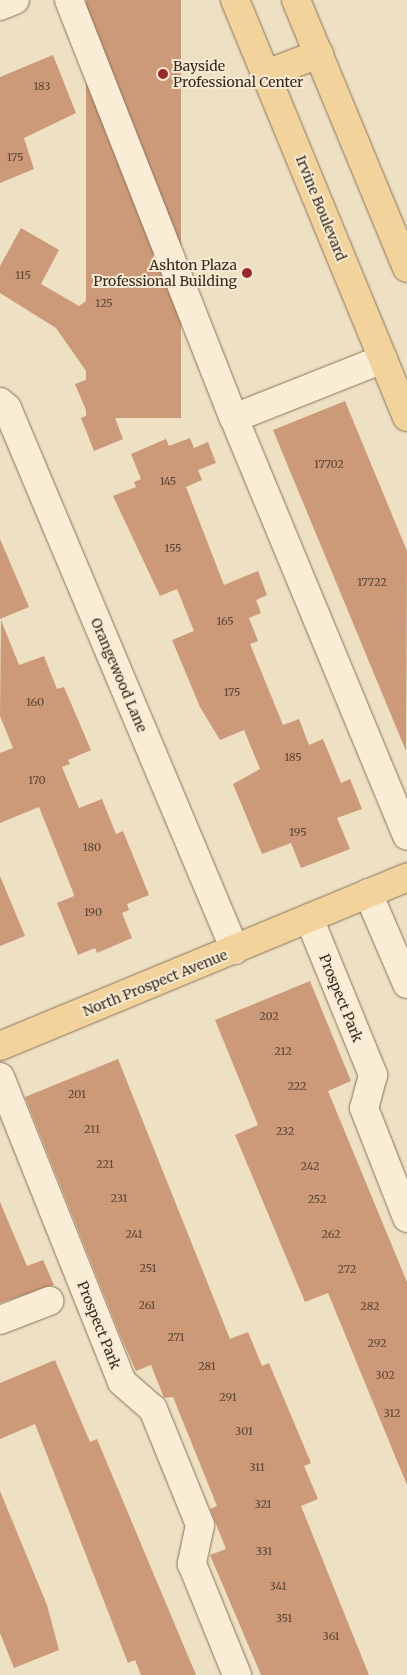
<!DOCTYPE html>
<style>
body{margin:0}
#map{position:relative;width:407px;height:1675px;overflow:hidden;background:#eee0c3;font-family:Merriweather,serif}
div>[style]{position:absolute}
.building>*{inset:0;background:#cc9979;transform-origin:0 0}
.roads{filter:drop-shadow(0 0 1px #88715a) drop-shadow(0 0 1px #88715a)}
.minor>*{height:28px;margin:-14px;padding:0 14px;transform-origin:14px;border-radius:14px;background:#f9edd6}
.major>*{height:28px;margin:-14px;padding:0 14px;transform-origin:14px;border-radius:14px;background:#f1d39b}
.dots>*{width:14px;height:14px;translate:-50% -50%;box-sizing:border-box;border:2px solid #f6ead3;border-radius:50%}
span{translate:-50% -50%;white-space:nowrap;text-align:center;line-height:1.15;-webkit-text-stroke:4px #f6ead3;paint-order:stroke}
.number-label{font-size:11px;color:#5d4635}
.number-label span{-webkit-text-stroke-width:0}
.poi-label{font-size:14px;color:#382a1e}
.left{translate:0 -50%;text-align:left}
.right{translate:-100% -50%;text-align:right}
.street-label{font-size:14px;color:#382a1e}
</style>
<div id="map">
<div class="building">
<i style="left:86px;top:0;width:95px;height:418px"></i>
<i style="clip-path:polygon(53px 55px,76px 113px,24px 138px,34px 169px,0 183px,0 77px)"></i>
<i style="clip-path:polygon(21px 228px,59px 250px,41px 284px,79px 306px,111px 283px,147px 334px,128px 347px,150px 401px,114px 415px,123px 439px,94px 451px,81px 418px,88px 415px,75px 384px,91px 378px,56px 328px,0 293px,0 266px)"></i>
<i style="clip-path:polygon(345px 401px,407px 551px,406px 751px,273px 430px)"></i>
<i style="clip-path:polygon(190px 438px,194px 448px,208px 442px,216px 463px,198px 470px,202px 480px,186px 487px,224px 585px,258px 571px,267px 595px,256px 600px,261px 613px,249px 618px,258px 641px,250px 644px,283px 725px,299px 719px,309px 745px,323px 739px,341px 783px,350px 779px,362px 809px,337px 818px,350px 849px,301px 868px,291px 843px,262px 854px,233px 784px,260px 769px,244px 730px,220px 740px,200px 707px,172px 640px,194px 631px,177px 589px,160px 596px,113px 496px,136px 487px,134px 482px,141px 479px,131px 454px,166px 439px,169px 446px)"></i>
<i style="clip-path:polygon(0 539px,29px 607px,0 619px)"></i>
<i style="clip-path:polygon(1px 620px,19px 665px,44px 656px,57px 689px,64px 687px,91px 750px,68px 760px,70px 764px,62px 767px,79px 808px,102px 799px,116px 834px,123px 831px,149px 895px,127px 904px,129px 910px,122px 913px,132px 938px,97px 953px,95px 948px,78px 955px,57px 903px,74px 896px,73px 892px,39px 807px,0 823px,0 753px,13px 748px,0 716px)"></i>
<i style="clip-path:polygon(0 876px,25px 936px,0 946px)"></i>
<i style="clip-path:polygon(310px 981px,351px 1081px,328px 1091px,407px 1282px,407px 1485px,328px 1293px,305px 1302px,235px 1135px,258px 1125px,215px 1020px)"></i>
<i style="clip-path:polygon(118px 1059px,230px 1339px,248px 1332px,262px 1366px,269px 1363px,298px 1432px,311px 1463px,304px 1466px,318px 1499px,301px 1506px,369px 1675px,261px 1675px,210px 1555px,226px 1549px,210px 1509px,217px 1506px,173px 1397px,164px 1398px,151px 1365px,136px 1371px,121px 1337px,25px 1097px)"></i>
<i style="clip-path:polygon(0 1202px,27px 1266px,43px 1260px,54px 1285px,0 1303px)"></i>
<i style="clip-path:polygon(55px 1360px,90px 1442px,97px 1439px,196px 1675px,141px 1675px,135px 1660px,128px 1663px,35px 1424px,0 1439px,0 1383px)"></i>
<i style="clip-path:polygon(0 1491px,47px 1605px,59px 1650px,14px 1668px,0 1633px)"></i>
</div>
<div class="roads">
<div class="minor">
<i style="left:69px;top:0;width:449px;rotate:68.5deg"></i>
<i style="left:0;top:6px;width:16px;rotate:-22deg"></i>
<i style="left:383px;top:359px;width:160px;rotate:158.4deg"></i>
<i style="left:234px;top:418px;width:452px;rotate:67.5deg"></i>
<i style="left:0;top:402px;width:9px;rotate:41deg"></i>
<i style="left:7px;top:408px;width:588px;rotate:67.19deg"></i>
<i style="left:368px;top:893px;width:99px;rotate:66.8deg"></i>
<i style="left:309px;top:918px;width:170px;rotate:67.8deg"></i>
<i style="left:373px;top:1075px;width:34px;rotate:105deg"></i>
<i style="left:364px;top:1108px;width:118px;rotate:68.6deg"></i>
<i style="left:0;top:1077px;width:328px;rotate:68.2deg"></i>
<i style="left:122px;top:1382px;width:41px;rotate:41.1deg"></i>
<i style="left:153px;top:1409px;width:125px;rotate:67.9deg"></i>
<i style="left:200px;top:1525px;width:40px;rotate:102deg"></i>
<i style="left:192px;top:1564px;width:120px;rotate:67.9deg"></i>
<i style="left:0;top:1320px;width:53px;rotate:-21.2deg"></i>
</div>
<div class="major">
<i style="left:235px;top:0;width:451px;rotate:67.6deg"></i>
<i style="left:296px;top:0;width:290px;rotate:67.5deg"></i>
<i style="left:266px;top:74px;width:57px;rotate:-20.7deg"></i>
<i style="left:0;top:1046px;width:441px;rotate:-22.5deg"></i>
</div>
</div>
<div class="dots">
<i style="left:163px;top:74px;background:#982a2e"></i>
<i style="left:247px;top:273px;background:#982a2e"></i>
</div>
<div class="number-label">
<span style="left:42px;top:86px">183</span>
<span style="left:15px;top:157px">175</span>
<span style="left:23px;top:275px">115</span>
<span style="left:104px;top:303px">125</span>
<span style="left:329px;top:464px">17702</span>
<span style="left:168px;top:481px">145</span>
<span style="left:173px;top:548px">155</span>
<span style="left:372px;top:582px">17722</span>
<span style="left:225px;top:621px">165</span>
<span style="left:232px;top:692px">175</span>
<span style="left:35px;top:702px">160</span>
<span style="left:293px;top:757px">185</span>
<span style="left:37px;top:780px">170</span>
<span style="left:298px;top:832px">195</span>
<span style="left:92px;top:847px">180</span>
<span style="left:93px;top:912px">190</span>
<span style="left:269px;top:1016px">202</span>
<span style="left:283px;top:1051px">212</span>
<span style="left:297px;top:1086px">222</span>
<span style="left:77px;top:1094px">201</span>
<span style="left:92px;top:1129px">211</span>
<span style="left:285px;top:1131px">232</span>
<span style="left:105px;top:1164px">221</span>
<span style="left:310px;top:1166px">242</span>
<span style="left:119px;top:1198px">231</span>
<span style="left:317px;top:1199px">252</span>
<span style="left:134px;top:1234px">241</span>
<span style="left:331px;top:1234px">262</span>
<span style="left:148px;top:1268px">251</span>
<span style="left:347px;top:1269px">272</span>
<span style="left:147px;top:1305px">261</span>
<span style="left:370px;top:1306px">282</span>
<span style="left:176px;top:1337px">271</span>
<span style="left:377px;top:1343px">292</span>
<span style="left:207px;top:1366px">281</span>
<span style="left:385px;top:1375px">302</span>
<span style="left:228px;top:1397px">291</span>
<span style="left:392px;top:1413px">312</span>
<span style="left:244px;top:1431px">301</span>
<span style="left:257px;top:1467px">311</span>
<span style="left:263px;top:1504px">321</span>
<span style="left:264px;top:1551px">331</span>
<span style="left:278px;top:1586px">341</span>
<span style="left:284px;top:1618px">351</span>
<span style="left:331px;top:1636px">361</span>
</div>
<div class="poi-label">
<span class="left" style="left:173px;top:74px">Bayside<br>Professional Center</span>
<span class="right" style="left:237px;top:273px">Ashton Plaza<br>Professional Building</span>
</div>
<div class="street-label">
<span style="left:321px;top:208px;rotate:68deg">Irvine Boulevard</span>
<span style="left:119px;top:675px;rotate:67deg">Orangewood Lane</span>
<span style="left:155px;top:983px;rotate:-22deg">North Prospect Avenue</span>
<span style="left:341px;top:998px;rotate:68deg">Prospect Park</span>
<span style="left:99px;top:1325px;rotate:68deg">Prospect Park</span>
</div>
</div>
